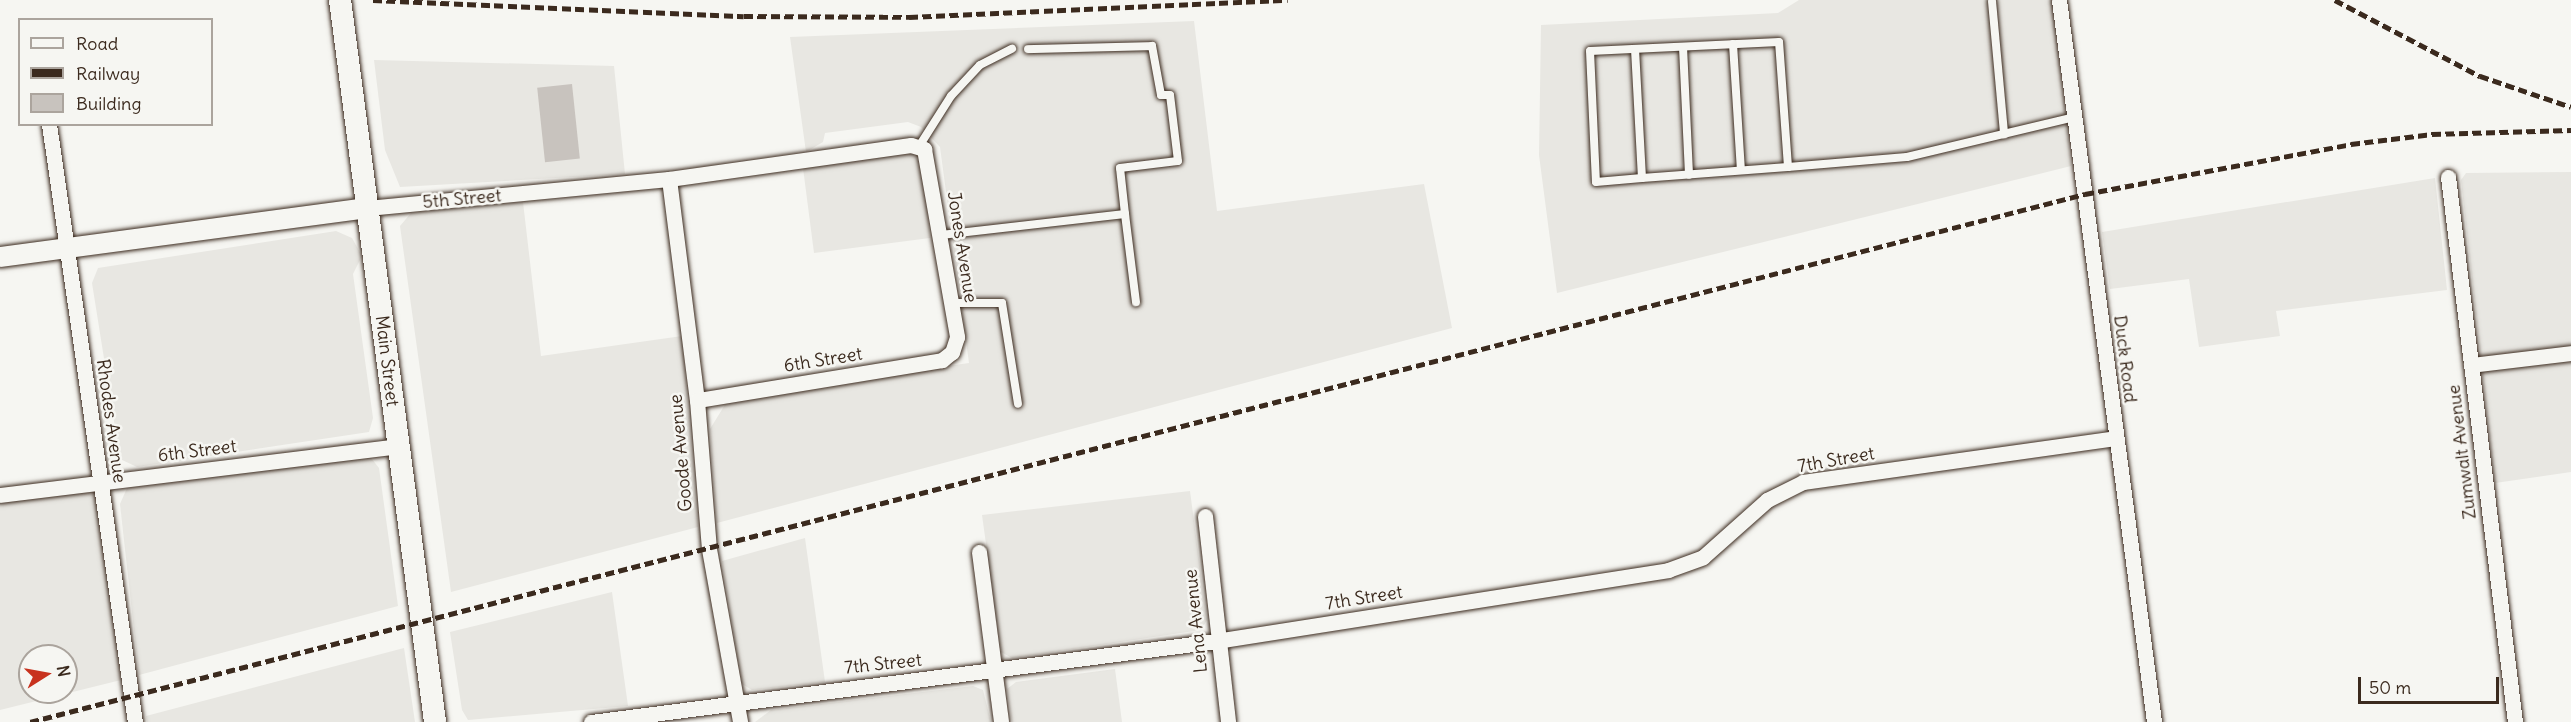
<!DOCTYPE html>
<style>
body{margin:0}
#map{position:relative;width:2571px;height:722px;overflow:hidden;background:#f6f6f2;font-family:Delius,sans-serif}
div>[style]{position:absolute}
.built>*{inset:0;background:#e8e7e2}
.building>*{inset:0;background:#c8c3be;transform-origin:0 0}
.roads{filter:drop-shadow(0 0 2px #3b2a1e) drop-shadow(0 0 2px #3b2a1e)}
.service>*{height:8px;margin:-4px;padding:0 4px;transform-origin:4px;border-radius:4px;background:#f6f6f2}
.minor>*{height:15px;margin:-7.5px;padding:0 7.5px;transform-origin:7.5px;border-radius:7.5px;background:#f6f6f2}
.tertiary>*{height:20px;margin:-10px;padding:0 10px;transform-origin:10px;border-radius:10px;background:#f6f6f2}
.secondary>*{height:22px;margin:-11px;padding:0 11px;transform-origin:11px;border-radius:11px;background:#f6f6f2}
.rail>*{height:4.5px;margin-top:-2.25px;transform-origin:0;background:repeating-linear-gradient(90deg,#3b2a1e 0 9px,transparent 0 13.5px)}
span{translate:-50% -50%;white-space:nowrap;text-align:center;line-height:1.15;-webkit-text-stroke:5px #f6f6f2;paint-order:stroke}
.street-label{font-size:18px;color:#3b2a1e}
.legend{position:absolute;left:18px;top:18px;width:195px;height:108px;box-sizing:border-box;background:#f6f6f2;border:2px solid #aba49d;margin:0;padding:8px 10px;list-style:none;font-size:18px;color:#3b2a1e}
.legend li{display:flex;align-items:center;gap:12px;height:30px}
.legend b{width:30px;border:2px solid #aba49d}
.north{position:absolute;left:18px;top:644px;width:60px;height:60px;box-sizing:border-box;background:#f6f6f2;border:2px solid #aba49d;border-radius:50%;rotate:79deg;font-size:16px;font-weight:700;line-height:24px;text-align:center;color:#3b2a1e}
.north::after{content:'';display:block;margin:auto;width:21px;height:27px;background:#c8321e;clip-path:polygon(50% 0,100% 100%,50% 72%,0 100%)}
.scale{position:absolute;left:2358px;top:677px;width:141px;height:27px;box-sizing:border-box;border:3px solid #3b2a1e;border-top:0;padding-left:8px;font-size:18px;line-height:21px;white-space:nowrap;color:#3b2a1e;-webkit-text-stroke:4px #f6f6f2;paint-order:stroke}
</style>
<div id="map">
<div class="built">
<i style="clip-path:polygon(1799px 0,2052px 0,2071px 166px,1557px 293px,1539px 155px,1541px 25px,1778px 13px)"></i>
<i style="clip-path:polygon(1194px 21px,1217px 211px,1424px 184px,1452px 328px,717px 523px,710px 429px,726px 403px,748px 395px,969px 363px,940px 147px,921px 127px,908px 122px,825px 133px,823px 142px,806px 152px,790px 37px)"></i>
<i style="clip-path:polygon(374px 60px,614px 66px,625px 174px,400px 187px,385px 150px)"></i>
<i style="clip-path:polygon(911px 152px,922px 165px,930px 238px,814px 253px,803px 168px)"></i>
<i style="clip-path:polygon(2571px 172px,2571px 472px,2495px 483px,2461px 180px,2466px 173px)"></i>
<i style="clip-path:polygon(2435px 178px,2447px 290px,2276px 311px,2280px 336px,2199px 347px,2189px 279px,2110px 289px,2102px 232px)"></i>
<i style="clip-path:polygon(523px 202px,541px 356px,682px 336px,698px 527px,451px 592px,400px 226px,411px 213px)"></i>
<i style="clip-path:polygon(336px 231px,352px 238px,362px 256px,353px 274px,373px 418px,369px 432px,137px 467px,120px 459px,92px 283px,98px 268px)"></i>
<i style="clip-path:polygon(368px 454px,379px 468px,398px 606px,139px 675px,120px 504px,127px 488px)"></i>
<i style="clip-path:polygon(evenodd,84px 490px,96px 497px,101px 515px,121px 680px,0 710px,0 502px,84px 490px,30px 656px,66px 656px,66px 692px,30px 692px,30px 656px)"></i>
<i style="clip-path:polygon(1190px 491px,1207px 620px,1201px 630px,1012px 658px,1001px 652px,982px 515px)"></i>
<i style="clip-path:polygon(805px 538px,825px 682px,752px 690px,742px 684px,722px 561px)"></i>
<i style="clip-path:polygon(612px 592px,628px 706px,468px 720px,462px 710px,450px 632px)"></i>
<i style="clip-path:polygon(404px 648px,415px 722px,147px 722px,146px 716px)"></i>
<i style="clip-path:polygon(1115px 669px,1122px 722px,1012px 722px,1007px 689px,1016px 682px)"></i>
<i style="clip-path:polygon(973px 686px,983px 690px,991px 722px,755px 722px,771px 710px)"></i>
</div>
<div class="building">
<i style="left:572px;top:84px;width:75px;height:35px;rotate:84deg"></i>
</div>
<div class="roads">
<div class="service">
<i style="left:1992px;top:1px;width:134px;rotate:84.8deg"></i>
<i style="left:1733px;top:44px;width:126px;rotate:86.4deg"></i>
<i style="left:1683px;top:47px;width:128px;rotate:87.3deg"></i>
<i style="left:1635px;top:49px;width:129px;rotate:86.9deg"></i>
<i style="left:918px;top:148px;width:62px;rotate:-57.6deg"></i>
<i style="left:951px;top:96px;width:42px;rotate:-46.9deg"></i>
<i style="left:980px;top:65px;width:36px;rotate:-27deg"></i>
<i style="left:1788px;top:167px;width:125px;rotate:-94.1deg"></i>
<i style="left:1779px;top:42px;width:189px;rotate:177.3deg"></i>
<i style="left:1590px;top:51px;width:131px;rotate:87.4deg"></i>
<i style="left:1596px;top:182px;width:46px;rotate:-5deg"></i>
<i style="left:1642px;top:178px;width:146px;rotate:-4.3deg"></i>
<i style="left:1788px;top:167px;width:119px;rotate:-4.8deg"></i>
<i style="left:1907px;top:157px;width:173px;rotate:-13.4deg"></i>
<i style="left:1125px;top:214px;width:89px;rotate:82.9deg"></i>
<i style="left:941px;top:235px;width:185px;rotate:-6.5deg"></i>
<i style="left:1125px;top:214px;width:46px;rotate:-96.2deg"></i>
<i style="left:1120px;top:168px;width:58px;rotate:-6.9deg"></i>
<i style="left:1178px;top:161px;width:66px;rotate:-96.9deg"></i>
<i style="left:1170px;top:95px;width:9px;rotate:180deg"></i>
<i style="left:1161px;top:95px;width:50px;rotate:-100.4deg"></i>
<i style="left:1152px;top:46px;width:124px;rotate:178.6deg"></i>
<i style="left:951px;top:303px;width:51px"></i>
<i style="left:1002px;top:303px;width:102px;rotate:81deg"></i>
</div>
<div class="minor">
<i style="left:2059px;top:0;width:728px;rotate:82.5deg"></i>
<i style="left:49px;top:124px;width:604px;rotate:81.82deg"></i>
<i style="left:2448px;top:177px;width:549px;rotate:82.99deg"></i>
<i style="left:669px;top:179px;width:223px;rotate:82.8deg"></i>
<i style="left:697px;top:400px;width:149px;rotate:85.4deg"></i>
<i style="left:709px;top:549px;width:176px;rotate:79.8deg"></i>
<i style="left:367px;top:208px;width:303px;rotate:-5.5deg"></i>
<i style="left:669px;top:179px;width:244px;rotate:-8deg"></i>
<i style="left:911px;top:145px;width:14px;rotate:17deg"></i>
<i style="left:924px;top:149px;width:191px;rotate:80deg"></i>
<i style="left:957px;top:337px;width:16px;rotate:108deg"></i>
<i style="left:952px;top:352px;width:13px;rotate:141deg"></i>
<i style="left:942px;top:360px;width:248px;rotate:170.7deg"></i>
<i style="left:2471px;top:365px;width:101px;rotate:-6.8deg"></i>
<i style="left:0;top:495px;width:401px;rotate:-7deg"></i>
<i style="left:1205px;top:516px;width:207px;rotate:83.6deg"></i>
<i style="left:979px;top:552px;width:171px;rotate:82.6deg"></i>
<i style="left:591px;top:722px;width:630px;rotate:-7.38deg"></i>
<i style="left:1216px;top:641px;width:458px;rotate:-8.9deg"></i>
<i style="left:1668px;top:570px;width:37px;rotate:-20deg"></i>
<i style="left:1703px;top:557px;width:86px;rotate:-41.7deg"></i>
<i style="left:1767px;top:500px;width:40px;rotate:-26.6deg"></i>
<i style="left:1803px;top:482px;width:315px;rotate:-8deg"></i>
</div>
<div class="tertiary">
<i style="left:0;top:257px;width:370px;rotate:-7.6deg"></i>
</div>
<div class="secondary">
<i style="left:340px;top:0;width:728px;rotate:82.5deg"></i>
</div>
</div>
<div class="rail">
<i style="left:373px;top:0;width:371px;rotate:2.5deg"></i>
<i style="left:744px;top:16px;width:165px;rotate:0.3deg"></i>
<i style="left:909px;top:17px;width:379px;rotate:-2.6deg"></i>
<i style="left:2335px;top:0;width:164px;rotate:27.7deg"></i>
<i style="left:2480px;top:76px;width:96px;rotate:18.8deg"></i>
<i style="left:30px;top:722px;width:2122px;rotate:-14.41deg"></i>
<i style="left:2085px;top:194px;width:271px;rotate:-10.6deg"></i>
<i style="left:2351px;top:144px;width:82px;rotate:-7deg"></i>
<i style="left:2432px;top:134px;width:139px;rotate:-1.6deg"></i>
</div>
<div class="street-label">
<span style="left:462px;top:199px;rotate:-5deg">5th Street</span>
<span style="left:962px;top:247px;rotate:81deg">Jones Avenue</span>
<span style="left:2125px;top:359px;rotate:83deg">Duck Road</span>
<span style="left:823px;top:360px;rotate:-9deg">6th Street</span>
<span style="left:387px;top:361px;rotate:83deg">Main Street</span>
<span style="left:111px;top:421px;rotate:82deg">Rhodes Avenue</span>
<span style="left:197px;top:451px;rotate:-7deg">6th Street</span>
<span style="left:2462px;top:452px;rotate:-97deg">Zumwalt Avenue</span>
<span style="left:681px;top:453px;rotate:-95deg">Goode Avenue</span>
<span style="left:1836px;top:460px;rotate:-10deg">7th Street</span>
<span style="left:1364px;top:598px;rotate:-9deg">7th Street</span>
<span style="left:1196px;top:621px;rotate:-96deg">Lena Avenue</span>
<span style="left:883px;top:664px;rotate:-6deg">7th Street</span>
</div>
<ul class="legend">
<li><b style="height:8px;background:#f6f6f2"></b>Road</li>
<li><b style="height:8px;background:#3b2a1e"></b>Railway</li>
<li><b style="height:16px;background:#c8c3be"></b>Building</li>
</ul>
<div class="north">N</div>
<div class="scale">50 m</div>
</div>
